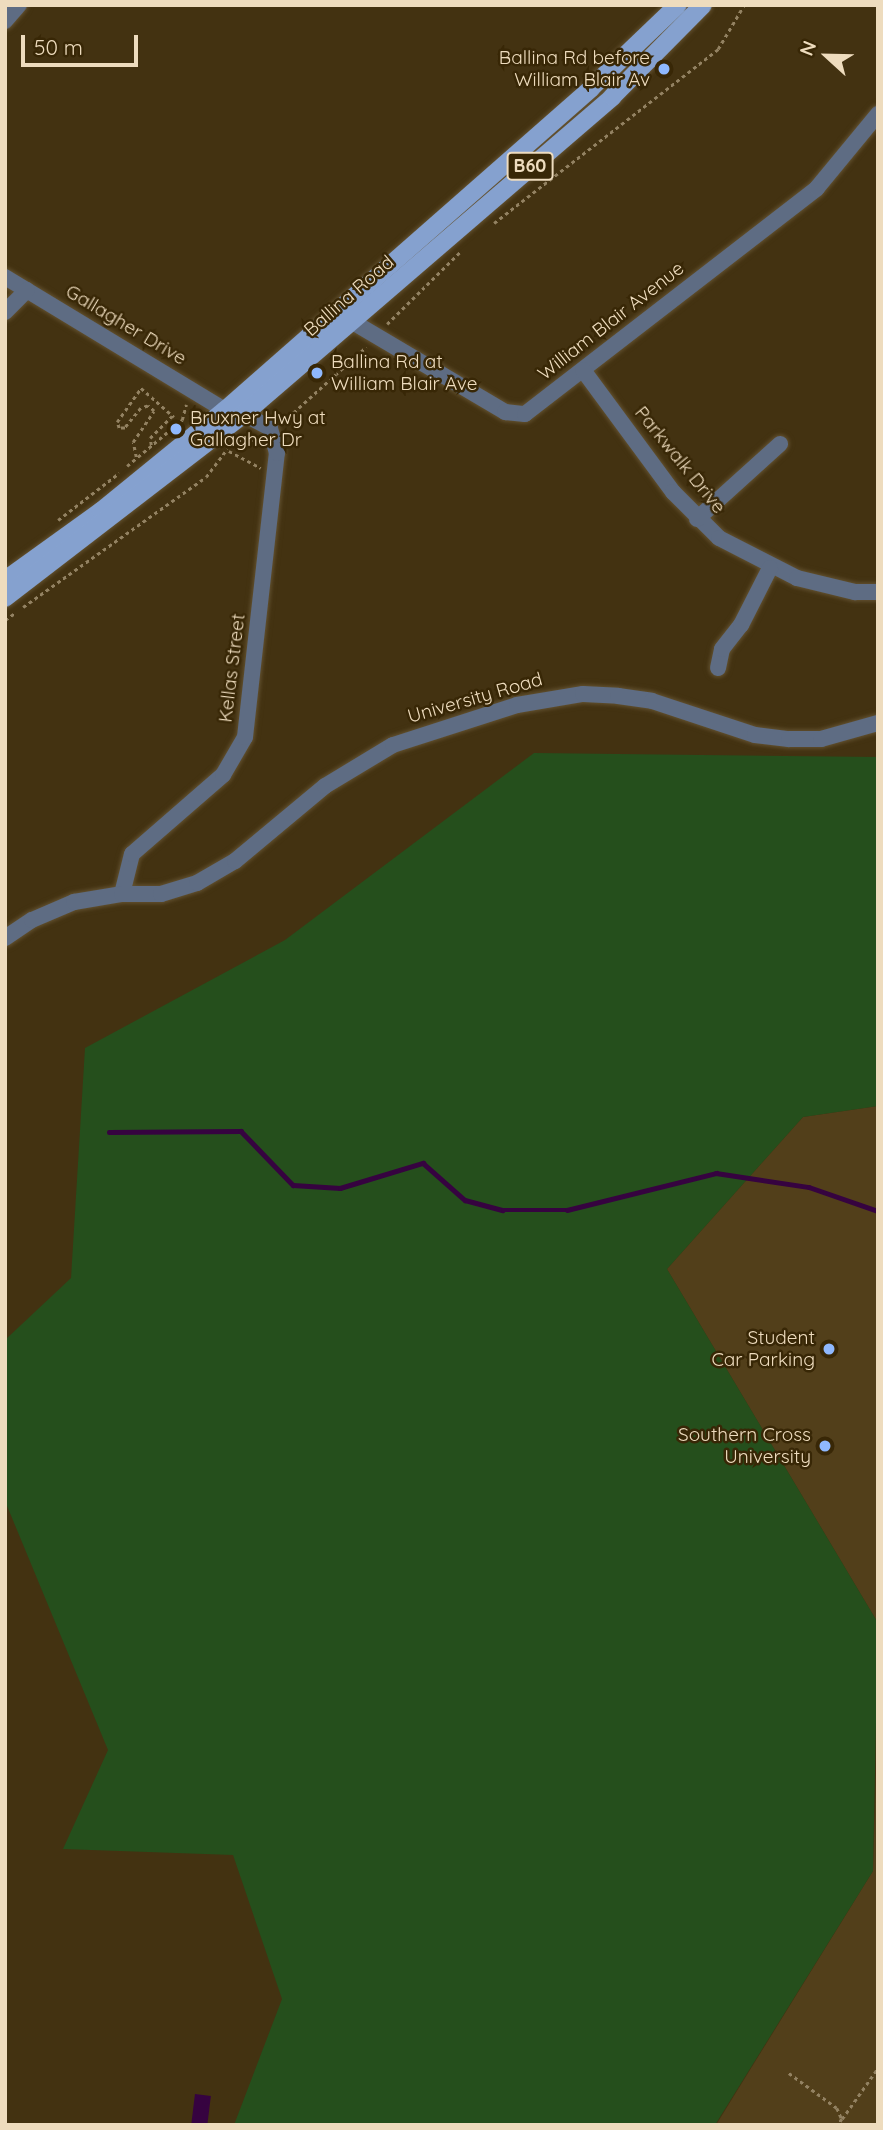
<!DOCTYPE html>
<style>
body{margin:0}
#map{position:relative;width:883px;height:2130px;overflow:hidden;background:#433211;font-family:Quicksand,sans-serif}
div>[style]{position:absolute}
.built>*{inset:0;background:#523f1a}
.green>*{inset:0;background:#254f1c}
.water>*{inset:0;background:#360340;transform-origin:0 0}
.stream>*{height:4.5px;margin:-2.25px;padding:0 2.25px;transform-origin:2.25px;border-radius:2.25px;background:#360340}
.path>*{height:2.5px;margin-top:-1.25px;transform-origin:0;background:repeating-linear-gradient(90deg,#938262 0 3.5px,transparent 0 7px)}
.roads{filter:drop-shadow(0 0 2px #625130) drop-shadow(0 0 2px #625130)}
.minor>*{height:16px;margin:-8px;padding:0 8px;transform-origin:8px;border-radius:8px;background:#5e6c83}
.primary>*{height:18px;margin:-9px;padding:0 9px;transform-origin:9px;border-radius:9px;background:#85a1cf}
.dots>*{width:19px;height:19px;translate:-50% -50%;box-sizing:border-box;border:4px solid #382706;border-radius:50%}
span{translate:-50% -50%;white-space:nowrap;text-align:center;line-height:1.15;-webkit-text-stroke:5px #382706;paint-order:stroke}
.shield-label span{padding:2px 5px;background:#382706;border:2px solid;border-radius:5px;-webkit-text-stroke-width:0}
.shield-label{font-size:18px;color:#eedcbe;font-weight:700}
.poi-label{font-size:19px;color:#eedcbe}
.right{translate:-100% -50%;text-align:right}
.left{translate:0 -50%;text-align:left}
.street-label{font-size:19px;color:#eedcbe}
.frame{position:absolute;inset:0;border:7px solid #eedcbe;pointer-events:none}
.north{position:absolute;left:792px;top:21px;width:70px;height:70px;-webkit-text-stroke:5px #382706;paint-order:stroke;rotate:292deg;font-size:19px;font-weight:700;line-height:28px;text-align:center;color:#eedcbe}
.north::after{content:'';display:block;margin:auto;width:24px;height:32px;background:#eedcbe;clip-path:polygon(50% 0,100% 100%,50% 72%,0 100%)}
.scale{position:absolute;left:21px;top:35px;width:117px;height:32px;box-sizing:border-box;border:4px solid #eedcbe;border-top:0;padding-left:9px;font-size:21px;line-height:24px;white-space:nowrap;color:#eedcbe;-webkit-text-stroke:5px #382706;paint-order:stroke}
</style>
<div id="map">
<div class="built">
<i style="clip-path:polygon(878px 1106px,878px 1623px,667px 1269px,803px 1117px)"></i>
<i style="clip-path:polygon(878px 1704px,878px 2125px,716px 2125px,873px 1871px)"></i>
</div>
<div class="green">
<i style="clip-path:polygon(534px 753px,878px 757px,878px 1106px,803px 1117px,667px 1269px,878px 1623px,873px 1871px,715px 2125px,234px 2125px,282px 1999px,233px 1855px,63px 1849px,108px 1750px,5px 1501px,5px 1340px,71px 1278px,85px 1048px,285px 940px)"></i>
</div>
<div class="water">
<i style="left:195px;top:2094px;width:16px;height:31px;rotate:7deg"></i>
</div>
<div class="stream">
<i style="left:109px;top:1132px;width:132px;rotate:-0.4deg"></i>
<i style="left:241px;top:1131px;width:75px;rotate:46.1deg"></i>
<i style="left:293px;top:1185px;width:47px;rotate:3.7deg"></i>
<i style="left:340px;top:1188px;width:87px;rotate:-16.8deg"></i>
<i style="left:423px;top:1163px;width:56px;rotate:41.4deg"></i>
<i style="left:465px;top:1200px;width:39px;rotate:15deg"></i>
<i style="left:503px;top:1210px;width:64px"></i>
<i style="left:567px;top:1210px;width:154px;rotate:-13.9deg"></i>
<i style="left:716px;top:1173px;width:94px;rotate:8.6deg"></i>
<i style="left:809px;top:1187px;width:73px;rotate:19.2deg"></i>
</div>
<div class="path">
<i style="left:494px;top:223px;width:284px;rotate:-37.8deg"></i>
<i style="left:718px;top:49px;width:51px;rotate:-59.4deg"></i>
<i style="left:387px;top:324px;width:105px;rotate:-44.6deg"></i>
<i style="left:283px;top:422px;width:112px;rotate:-42.1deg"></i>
<i style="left:238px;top:441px;width:20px"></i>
<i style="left:151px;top:445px;width:7px;rotate:-98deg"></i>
<i style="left:150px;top:438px;width:31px;rotate:-45deg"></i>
<i style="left:229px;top:451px;width:36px;rotate:28deg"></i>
<i style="left:136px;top:457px;width:15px;rotate:-101deg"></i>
<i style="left:133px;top:442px;width:37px;rotate:-56deg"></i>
<i style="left:154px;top:411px;width:8px;rotate:-140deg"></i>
<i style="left:148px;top:406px;width:7px;rotate:164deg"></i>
<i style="left:141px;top:408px;width:26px;rotate:129deg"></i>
<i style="left:125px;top:428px;width:6px;rotate:180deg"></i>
<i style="left:119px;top:428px;width:6px;rotate:-108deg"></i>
<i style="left:117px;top:422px;width:42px;rotate:-54.8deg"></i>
<i style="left:141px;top:388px;width:44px;rotate:41.3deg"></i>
<i style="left:127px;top:466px;width:72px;rotate:-39.9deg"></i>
<i style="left:182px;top:420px;width:16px;rotate:-75deg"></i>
<i style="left:58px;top:520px;width:77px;rotate:-37.6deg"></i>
<i style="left:23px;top:607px;width:224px;rotate:-35.4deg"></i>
<i style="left:206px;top:477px;width:35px;rotate:-53deg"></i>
<i style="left:5px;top:620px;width:12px;rotate:-35deg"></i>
<i style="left:789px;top:2073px;width:59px;rotate:36.1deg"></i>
<i style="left:837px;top:2108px;width:12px;rotate:66deg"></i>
<i style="left:842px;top:2119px;width:7px;rotate:124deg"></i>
<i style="left:842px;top:2119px;width:62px;rotate:-54.8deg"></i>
</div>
<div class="roads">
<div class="minor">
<i style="left:5px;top:21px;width:21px;rotate:-49deg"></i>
<i style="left:5px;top:277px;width:257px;rotate:31.2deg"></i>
<i style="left:5px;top:312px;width:31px;rotate:-45deg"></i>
<i style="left:341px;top:315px;width:191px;rotate:30.6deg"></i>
<i style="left:505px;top:412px;width:20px;rotate:6deg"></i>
<i style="left:525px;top:414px;width:369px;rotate:-37.7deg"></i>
<i style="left:817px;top:188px;width:96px;rotate:-50.5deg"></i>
<i style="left:583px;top:370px;width:152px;rotate:53.6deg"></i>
<i style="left:673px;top:492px;width:65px;rotate:45deg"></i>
<i style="left:719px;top:538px;width:88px;rotate:27.1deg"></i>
<i style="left:797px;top:578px;width:60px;rotate:13.6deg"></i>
<i style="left:855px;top:592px;width:23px"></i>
<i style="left:697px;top:519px;width:112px;rotate:-42.1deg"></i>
<i style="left:718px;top:668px;width:19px;rotate:-78deg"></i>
<i style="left:722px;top:649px;width:31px;rotate:-52deg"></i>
<i style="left:741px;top:625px;width:64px;rotate:-63deg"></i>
<i style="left:122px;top:894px;width:41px;rotate:-76deg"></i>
<i style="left:132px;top:854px;width:121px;rotate:-41deg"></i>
<i style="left:223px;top:775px;width:44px;rotate:-59.9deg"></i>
<i style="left:245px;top:737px;width:286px;rotate:-83.6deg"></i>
<i style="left:277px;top:453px;width:26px;rotate:-106deg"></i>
<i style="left:270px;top:428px;width:30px;rotate:-152deg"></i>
<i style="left:5px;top:938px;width:32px;rotate:-34deg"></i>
<i style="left:32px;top:920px;width:46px;rotate:-23.2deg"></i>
<i style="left:74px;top:902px;width:49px;rotate:-9.5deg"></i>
<i style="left:122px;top:894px;width:39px"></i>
<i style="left:161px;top:894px;width:38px;rotate:-17deg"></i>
<i style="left:197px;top:883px;width:44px;rotate:-30.1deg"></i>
<i style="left:235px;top:861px;width:117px;rotate:-39.8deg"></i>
<i style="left:325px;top:786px;width:79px;rotate:-31.1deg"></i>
<i style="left:393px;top:745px;width:130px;rotate:-17.9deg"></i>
<i style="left:517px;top:705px;width:67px;rotate:-9.5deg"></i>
<i style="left:583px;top:694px;width:35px;rotate:3deg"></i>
<i style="left:618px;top:696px;width:34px;rotate:8deg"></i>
<i style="left:652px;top:701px;width:108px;rotate:18.3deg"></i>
<i style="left:755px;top:735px;width:34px;rotate:7deg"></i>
<i style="left:789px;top:739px;width:32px"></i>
<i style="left:821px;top:739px;width:59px;rotate:-15.7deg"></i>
</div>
<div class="primary">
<i style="left:5px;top:580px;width:118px;rotate:-35.7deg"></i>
<i style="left:101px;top:511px;width:160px;rotate:-39.2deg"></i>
<i style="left:225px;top:410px;width:487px;rotate:-41.3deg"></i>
<i style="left:591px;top:88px;width:120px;rotate:-43.7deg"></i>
<i style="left:5px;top:598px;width:302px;rotate:-37.6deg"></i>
<i style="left:244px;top:414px;width:486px;rotate:-40.7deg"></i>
<i style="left:612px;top:97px;width:129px;rotate:-45.3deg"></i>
</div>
</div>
<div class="dots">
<i style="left:664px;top:69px;background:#8fb8fd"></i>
<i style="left:317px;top:373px;background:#8fb8fd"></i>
<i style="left:176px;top:429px;background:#8fb8fd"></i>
<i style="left:829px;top:1349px;background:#8fb8fd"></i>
<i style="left:825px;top:1446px;background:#8fb8fd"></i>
</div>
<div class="shield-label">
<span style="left:530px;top:166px">B60</span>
</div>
<div class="poi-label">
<span class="right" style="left:650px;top:69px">Ballina Rd before<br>William Blair Av</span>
<span class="left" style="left:331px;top:373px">Ballina Rd at<br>William Blair Ave</span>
<span class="left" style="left:190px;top:429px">Bruxner Hwy at<br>Gallagher Dr</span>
<span class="right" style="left:815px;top:1349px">Student<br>Car Parking</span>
<span class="right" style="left:811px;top:1446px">Southern Cross<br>University</span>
</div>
<div class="street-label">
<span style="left:349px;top:296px;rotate:-41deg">Ballina Road</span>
<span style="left:611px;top:321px;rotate:-38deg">William Blair Avenue</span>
<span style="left:126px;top:325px;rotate:31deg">Gallagher Drive</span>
<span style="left:680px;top:460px;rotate:51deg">Parkwalk Drive</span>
<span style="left:232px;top:668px;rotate:-83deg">Kellas Street</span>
<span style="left:475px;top:698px;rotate:-16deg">University Road</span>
</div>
<div class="frame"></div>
<div class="north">N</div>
<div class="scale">50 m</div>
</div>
